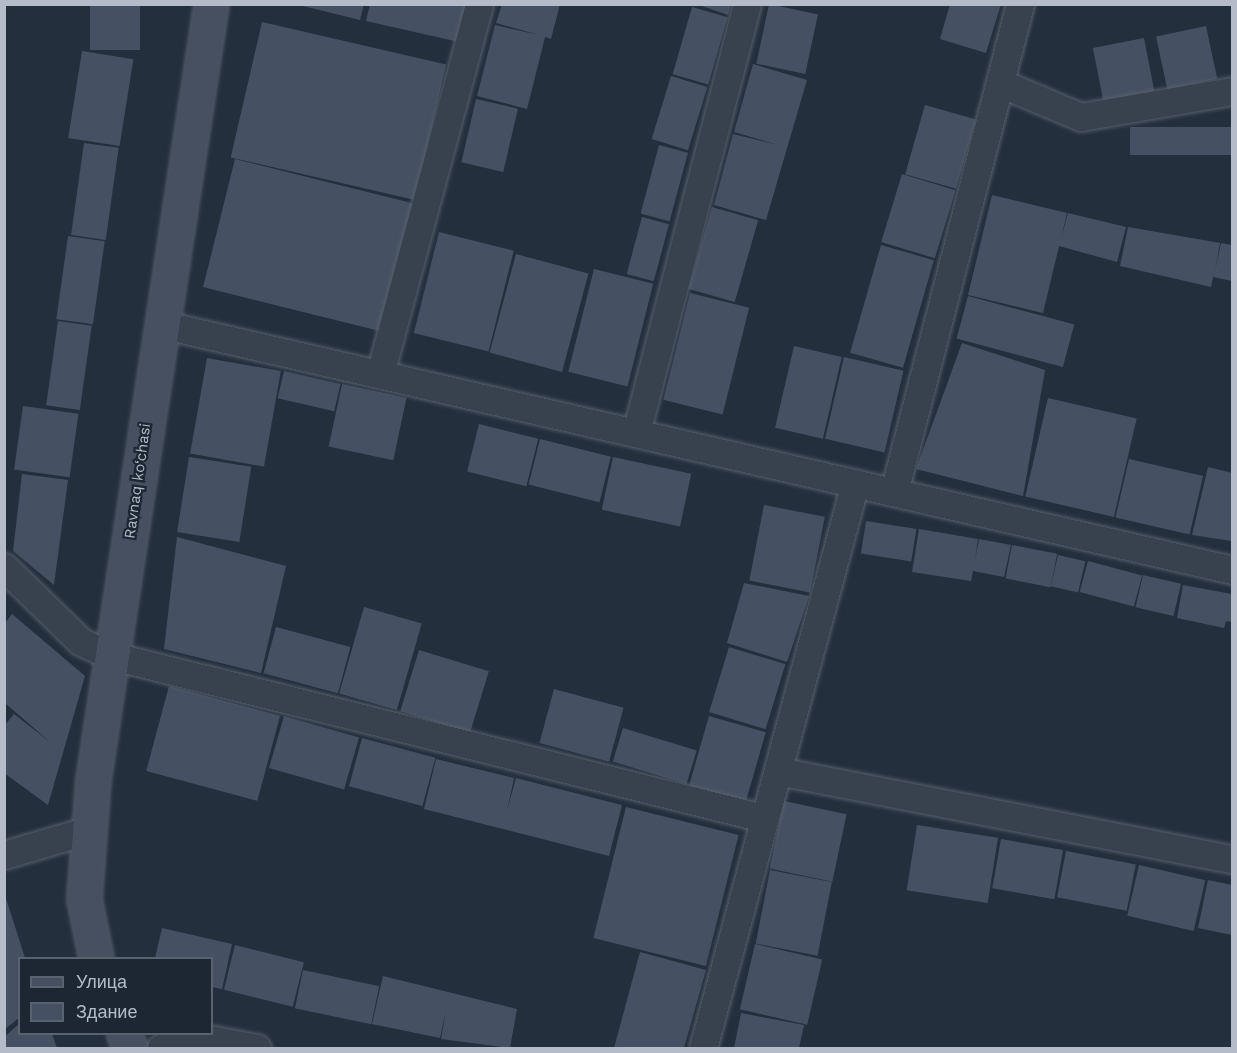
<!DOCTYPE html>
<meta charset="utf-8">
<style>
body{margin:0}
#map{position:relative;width:1237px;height:1053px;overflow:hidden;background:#242f3e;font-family:"Work Sans",sans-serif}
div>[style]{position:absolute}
.building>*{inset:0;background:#455162;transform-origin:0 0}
.roads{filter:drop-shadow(0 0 2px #565f6c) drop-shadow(0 0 2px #565f6c)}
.street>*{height:27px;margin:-13.5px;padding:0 13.5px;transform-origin:13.5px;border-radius:13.5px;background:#38414e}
.secondary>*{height:33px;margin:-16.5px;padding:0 16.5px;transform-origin:16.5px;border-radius:16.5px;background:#465061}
span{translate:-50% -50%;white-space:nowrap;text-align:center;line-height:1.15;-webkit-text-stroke:4.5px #1d2633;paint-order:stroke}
.street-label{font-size:15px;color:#b4bcc9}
.frame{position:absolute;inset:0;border:6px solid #b4bcc9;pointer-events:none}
.legend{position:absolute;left:18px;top:957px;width:195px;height:78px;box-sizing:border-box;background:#1d2633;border:2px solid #59626f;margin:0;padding:8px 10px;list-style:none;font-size:18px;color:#b4bcc9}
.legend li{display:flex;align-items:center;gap:12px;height:30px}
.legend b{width:30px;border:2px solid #59626f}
</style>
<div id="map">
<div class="building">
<i style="left:90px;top:4px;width:50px;height:46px"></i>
<i style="clip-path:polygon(295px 4px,364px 4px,360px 20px)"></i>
<i style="clip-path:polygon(370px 4px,469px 4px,459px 42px,366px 21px)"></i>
<i style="clip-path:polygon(502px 4px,560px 4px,551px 39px,545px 37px,527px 109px,477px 96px,495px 25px,539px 35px,496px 23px)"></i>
<i style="clip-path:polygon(696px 4px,731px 4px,728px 15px)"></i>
<i style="left:769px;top:4px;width:50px;height:61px;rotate:12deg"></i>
<i style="clip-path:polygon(950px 4px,1001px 4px,986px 53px,940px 39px)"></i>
<i style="left:692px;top:7px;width:37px;height:70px;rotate:16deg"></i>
<i style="left:262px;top:22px;width:189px;height:139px;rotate:13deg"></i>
<i style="left:1206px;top:26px;width:54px;height:51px;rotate:78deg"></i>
<i style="left:1144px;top:38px;width:54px;height:52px;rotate:79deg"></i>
<i style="left:82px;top:51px;width:52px;height:88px;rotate:9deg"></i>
<i style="clip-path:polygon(753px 64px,807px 80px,766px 220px,714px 205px,733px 134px,778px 145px,734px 132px)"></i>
<i style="left:671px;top:76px;width:38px;height:66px;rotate:17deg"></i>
<i style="left:476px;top:99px;width:43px;height:65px;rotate:13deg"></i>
<i style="left:925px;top:105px;width:53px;height:72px;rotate:16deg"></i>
<i style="left:1232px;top:127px;width:28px;height:102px;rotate:90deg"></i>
<i style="left:84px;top:143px;width:35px;height:93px;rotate:8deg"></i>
<i style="left:659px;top:145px;width:30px;height:71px;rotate:15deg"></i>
<i style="left:235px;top:159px;width:184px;height:132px;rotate:14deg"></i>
<i style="left:902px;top:174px;width:56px;height:71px;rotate:17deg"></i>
<i style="clip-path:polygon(992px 195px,1067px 213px,1061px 239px,1068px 213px,1126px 227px,1117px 262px,1059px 246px,1043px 313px,968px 295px)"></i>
<i style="left:712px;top:207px;width:48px;height:85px;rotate:16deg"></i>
<i style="left:642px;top:217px;width:28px;height:59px;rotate:15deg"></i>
<i style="clip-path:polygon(1128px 227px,1220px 243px,1215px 271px,1221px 243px,1232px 245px,1232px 281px,1213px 277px,1211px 287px,1120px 266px)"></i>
<i style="left:439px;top:232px;width:77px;height:104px;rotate:14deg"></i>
<i style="left:68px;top:236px;width:37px;height:84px;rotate:8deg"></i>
<i style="left:881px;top:245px;width:55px;height:112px;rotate:16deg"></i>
<i style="left:516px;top:254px;width:75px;height:102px;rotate:15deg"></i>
<i style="left:594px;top:269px;width:61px;height:106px;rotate:14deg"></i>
<i style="left:690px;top:293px;width:61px;height:110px;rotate:14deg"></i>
<i style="left:968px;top:296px;width:110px;height:44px;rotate:15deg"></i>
<i style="left:58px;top:321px;width:34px;height:85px;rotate:8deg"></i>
<i style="clip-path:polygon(962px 343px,1045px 370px,1023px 496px,916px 469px)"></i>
<i style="left:794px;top:346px;width:49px;height:84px;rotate:13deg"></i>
<i style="left:844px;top:357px;width:61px;height:84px;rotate:13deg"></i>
<i style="left:207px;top:358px;width:75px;height:97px;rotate:10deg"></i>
<i style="left:284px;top:371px;width:58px;height:28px;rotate:13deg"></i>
<i style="left:342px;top:384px;width:66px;height:64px;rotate:12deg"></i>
<i style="left:1048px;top:398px;width:91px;height:101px;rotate:13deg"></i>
<i style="left:23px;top:406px;width:56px;height:64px;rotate:8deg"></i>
<i style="left:479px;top:424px;width:61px;height:49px;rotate:14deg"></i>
<i style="left:540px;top:439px;width:73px;height:47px;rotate:14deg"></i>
<i style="left:189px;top:457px;width:63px;height:76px;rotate:9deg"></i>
<i style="left:613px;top:457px;width:80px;height:54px;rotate:12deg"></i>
<i style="left:1129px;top:459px;width:76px;height:60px;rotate:13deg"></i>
<i style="clip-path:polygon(1208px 467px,1232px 473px,1232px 541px,1192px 535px)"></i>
<i style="clip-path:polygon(22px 474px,68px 480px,54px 585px,13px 551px)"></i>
<i style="left:764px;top:505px;width:62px;height:77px;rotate:11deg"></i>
<i style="left:866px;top:521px;width:51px;height:33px;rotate:9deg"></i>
<i style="clip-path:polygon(919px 529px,978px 539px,975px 560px,979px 539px,1011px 545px,1004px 577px,973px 571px,971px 581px,912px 572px)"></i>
<i style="clip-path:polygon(177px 537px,286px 566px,261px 673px,164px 649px)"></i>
<i style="left:1012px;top:545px;width:46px;height:34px;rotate:11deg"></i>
<i style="left:1058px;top:555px;width:28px;height:32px;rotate:13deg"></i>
<i style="left:1088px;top:561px;width:56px;height:32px;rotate:15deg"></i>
<i style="left:1143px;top:575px;width:39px;height:33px;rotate:13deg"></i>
<i style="clip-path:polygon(744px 583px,809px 596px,787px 662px,727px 643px)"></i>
<i style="clip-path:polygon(1183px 585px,1232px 594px,1232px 622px,1226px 621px,1224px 628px,1177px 618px)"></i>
<i style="left:364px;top:607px;width:60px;height:90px;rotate:16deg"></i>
<i style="clip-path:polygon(12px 614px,85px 676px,48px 805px,4px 773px,4px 726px,14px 714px,50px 742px,5px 703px,5px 623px)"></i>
<i style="left:276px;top:627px;width:77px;height:48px;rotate:15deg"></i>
<i style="left:729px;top:647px;width:59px;height:68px;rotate:17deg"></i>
<i style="left:419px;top:650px;width:73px;height:64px;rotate:17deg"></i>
<i style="left:169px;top:686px;width:115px;height:88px;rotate:15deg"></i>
<i style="left:554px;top:689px;width:72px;height:56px;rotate:15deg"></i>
<i style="left:284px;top:716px;width:78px;height:54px;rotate:16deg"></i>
<i style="left:709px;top:716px;width:59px;height:72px;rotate:16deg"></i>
<i style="left:623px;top:728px;width:77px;height:35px;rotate:17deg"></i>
<i style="left:362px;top:738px;width:76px;height:50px;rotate:15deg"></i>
<i style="clip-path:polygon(436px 759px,514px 778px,507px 811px,516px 778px,622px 805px,609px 856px,424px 809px)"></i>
<i style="left:784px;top:801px;width:64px;height:69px;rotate:12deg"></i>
<i style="left:626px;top:807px;width:116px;height:135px;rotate:14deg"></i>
<i style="left:917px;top:825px;width:82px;height:66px;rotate:9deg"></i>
<i style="left:1001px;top:839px;width:63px;height:50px;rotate:10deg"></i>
<i style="left:1066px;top:851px;width:71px;height:47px;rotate:11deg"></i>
<i style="left:1139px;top:865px;width:68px;height:52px;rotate:13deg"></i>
<i style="left:770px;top:870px;width:63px;height:75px;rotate:11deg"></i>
<i style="clip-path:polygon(1208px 880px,1232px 885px,1232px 935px,1198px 928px)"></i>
<i style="clip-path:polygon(5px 895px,25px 958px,20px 958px,20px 1017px,4px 1030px)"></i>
<i style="clip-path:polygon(162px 928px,232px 944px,222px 989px,212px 987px,212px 958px,155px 958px)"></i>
<i style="left:755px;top:944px;width:69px;height:67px;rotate:13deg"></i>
<i style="left:235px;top:945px;width:71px;height:46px;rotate:14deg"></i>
<i style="clip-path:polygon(640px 952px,706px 970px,684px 1048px,614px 1048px)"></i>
<i style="left:303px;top:970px;width:78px;height:39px;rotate:12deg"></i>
<i style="clip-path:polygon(383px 976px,517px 1009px,510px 1048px,441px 1039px,446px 1011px,440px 1038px,372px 1024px)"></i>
<i style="clip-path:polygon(741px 1013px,804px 1025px,799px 1048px,734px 1048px)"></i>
<i style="clip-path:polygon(20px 1023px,20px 1034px,52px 1034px,57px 1048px,4px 1048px,4px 1037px)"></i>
</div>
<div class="roads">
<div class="street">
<i style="left:1000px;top:83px;width:88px;rotate:22.8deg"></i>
<i style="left:1081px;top:117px;width:153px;rotate:-9.8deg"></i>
<i style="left:160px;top:324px;width:1100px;rotate:12.92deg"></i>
<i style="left:380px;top:374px;width:383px;rotate:-75deg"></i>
<i style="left:636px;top:433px;width:443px;rotate:-75.5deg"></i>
<i style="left:894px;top:492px;width:504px;rotate:-75.52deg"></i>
<i style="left:4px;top:567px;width:107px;rotate:44.2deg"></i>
<i style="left:81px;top:642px;width:35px;rotate:24deg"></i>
<i style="left:113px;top:656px;width:670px;rotate:13.99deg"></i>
<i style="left:778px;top:771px;width:462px;rotate:11deg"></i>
<i style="left:4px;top:855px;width:89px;rotate:-16.4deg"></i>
<i style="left:161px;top:1048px;width:39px;rotate:-17deg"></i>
<i style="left:198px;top:1037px;width:60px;rotate:10.6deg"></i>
<i style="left:703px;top:1048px;width:585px;rotate:-74.94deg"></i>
</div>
<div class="secondary">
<i style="left:96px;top:958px;width:60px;rotate:-101.5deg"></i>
<i style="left:84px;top:899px;width:119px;rotate:-85.7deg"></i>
<i style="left:93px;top:780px;width:785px;rotate:-81.35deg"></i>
<i style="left:124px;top:1034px;width:15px;rotate:67deg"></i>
</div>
</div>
<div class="street-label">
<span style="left:138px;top:481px;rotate:-82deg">Ravnaq ko‘chasi</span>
</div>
<div class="frame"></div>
<ul class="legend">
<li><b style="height:8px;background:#465061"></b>Улица</li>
<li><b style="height:16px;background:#455162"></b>Здание</li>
</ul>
</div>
